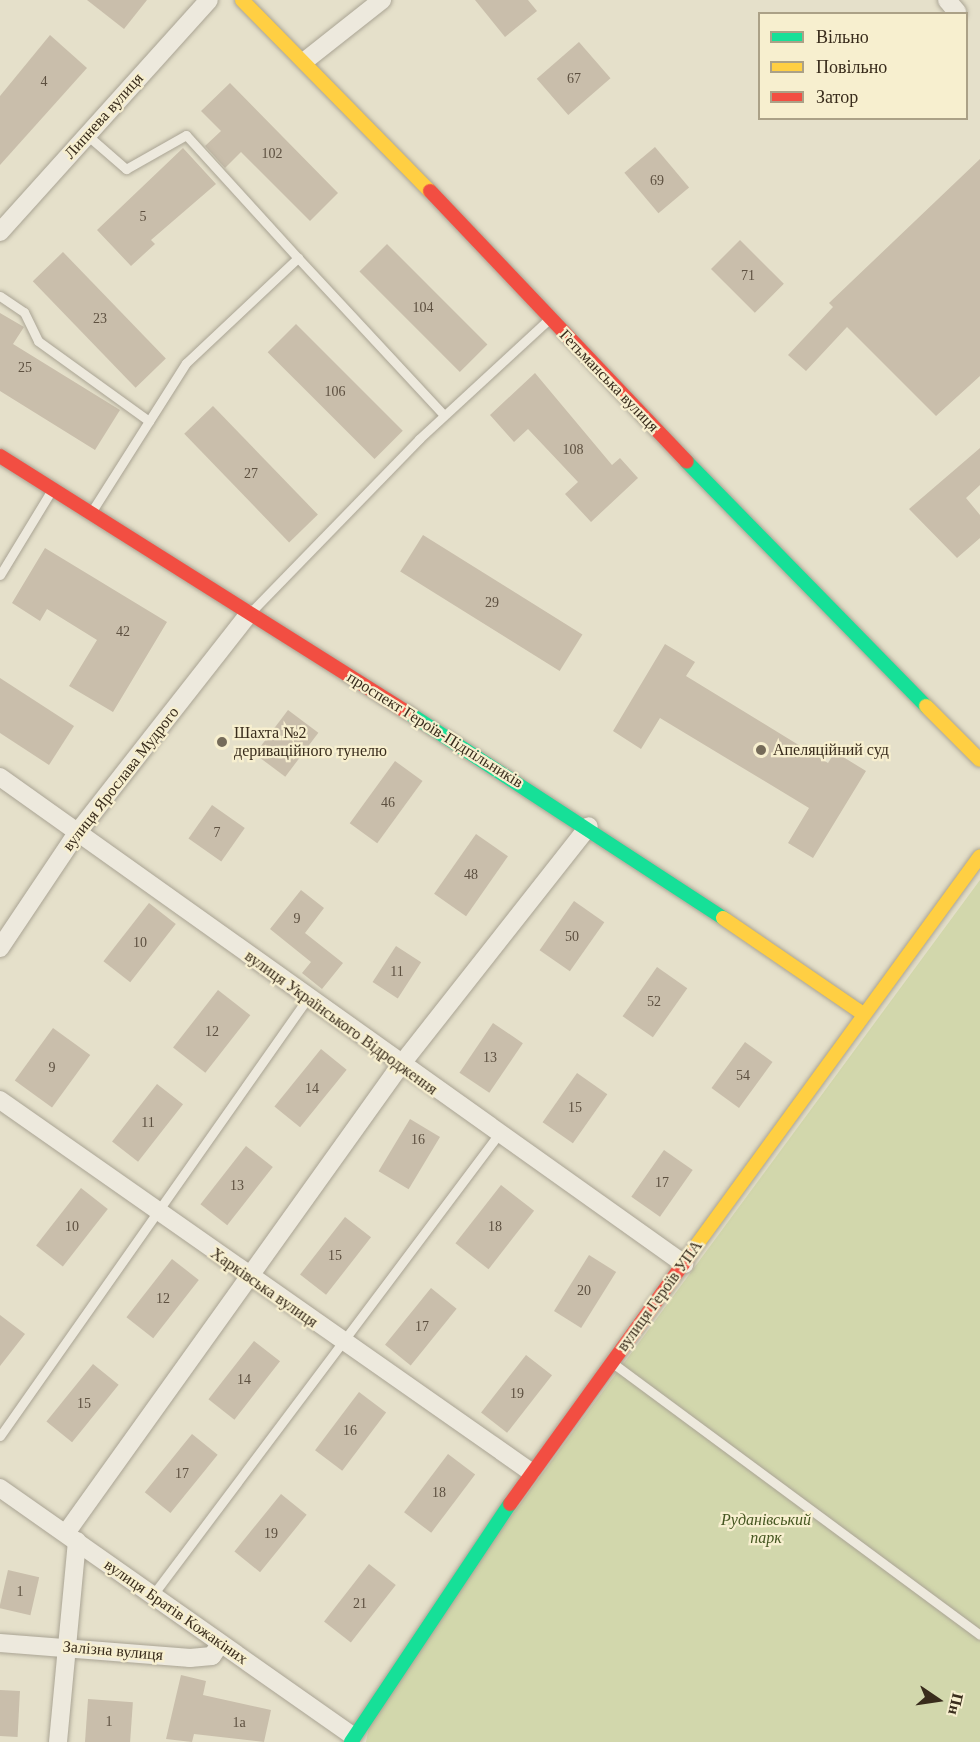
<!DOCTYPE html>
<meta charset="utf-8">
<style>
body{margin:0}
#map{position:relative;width:980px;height:1742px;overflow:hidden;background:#e5e0ca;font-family:Georgia,serif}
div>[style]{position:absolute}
.green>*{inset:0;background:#d2d7ac}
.building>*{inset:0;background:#c9beab;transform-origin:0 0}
.roads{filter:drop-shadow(0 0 2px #aaa494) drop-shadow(0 0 2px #aaa494)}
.lane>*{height:9px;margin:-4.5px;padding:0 4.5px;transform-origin:4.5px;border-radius:4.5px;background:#ede9dd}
.street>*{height:18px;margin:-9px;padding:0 9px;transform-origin:9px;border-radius:9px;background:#ede9dd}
.fast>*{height:14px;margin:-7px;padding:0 7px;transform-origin:7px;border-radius:7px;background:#16e098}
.slow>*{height:14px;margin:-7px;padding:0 7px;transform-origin:7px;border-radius:7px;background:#ffcf43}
.jam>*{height:14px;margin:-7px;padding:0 7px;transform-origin:7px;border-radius:7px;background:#f24e42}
.dots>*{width:16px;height:16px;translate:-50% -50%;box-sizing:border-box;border:3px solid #f7efcf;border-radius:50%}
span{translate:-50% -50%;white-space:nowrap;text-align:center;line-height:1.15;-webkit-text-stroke:4.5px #f7efcf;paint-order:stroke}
.number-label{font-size:14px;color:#5d5040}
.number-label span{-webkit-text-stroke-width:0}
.street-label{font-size:16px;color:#392c1c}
.poi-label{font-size:16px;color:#392c1c}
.left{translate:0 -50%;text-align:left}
.park-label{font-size:16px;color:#455621;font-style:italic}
.legend{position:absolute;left:758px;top:12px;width:210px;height:108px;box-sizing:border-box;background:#f7efcf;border:2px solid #aba187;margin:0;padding:8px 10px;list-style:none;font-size:18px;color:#392c1c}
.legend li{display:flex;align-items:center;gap:12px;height:30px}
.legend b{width:30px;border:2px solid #aba187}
.north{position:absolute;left:908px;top:1670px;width:60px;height:60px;-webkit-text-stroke:4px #f7efcf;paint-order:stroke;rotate:103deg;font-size:16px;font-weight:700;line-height:24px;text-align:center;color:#392c1c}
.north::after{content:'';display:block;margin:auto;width:21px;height:27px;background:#392c1c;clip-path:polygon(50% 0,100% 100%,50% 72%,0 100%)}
</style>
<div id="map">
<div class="green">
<i style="clip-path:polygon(980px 880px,980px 1742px,366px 1742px,374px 1702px)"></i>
</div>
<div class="building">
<i style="clip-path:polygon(87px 0,147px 0,124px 29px)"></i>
<i style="clip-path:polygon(475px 0,528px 0,537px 11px,505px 37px)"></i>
<i style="clip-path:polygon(50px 35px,87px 68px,0 165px,0 96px)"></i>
<i style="left:579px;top:42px;width:48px;height:56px;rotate:49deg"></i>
<i style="clip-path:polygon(230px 83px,338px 193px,310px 221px,241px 152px,225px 168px,205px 146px,221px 131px,201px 111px)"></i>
<i style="left:655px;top:147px;width:53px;height:40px;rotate:50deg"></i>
<i style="clip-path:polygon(183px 148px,216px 184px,151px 240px,155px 244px,131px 266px,97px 230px)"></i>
<i style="clip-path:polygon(980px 159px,980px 376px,936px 416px,847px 327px,806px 371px,788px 355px,833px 307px,829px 303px)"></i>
<i style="left:740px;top:240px;width:62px;height:41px;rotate:45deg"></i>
<i style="left:387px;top:244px;width:142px;height:39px;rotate:45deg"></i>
<i style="left:63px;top:252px;width:148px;height:42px;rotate:46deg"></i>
<i style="clip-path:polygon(0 313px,24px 327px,13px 344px,120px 410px,95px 450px,0 391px)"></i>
<i style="left:296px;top:324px;width:151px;height:40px;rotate:45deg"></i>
<i style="clip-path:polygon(535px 373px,612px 465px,620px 458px,638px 478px,591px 522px,565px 494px,578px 482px,528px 429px,514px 442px,490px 415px)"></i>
<i style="left:213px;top:406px;width:151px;height:40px;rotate:46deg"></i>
<i style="clip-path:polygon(980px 448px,980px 485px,966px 498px,980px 515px,980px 538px,957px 558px,909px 509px)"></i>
<i style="left:423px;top:535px;width:188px;height:43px;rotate:32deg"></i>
<i style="clip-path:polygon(45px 548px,167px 622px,113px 712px,69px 686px,97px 640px,47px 609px,40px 621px,12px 603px)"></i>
<i style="clip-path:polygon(665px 644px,695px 662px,686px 676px,828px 763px,835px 752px,866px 771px,813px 858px,788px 843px,809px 808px,660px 718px,641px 749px,613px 731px)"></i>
<i style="clip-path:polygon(0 678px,74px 726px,49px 765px,0 733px)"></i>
<i style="left:288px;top:710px;width:38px;height:55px;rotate:37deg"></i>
<i style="left:395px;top:761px;width:34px;height:77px;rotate:36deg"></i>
<i style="left:212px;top:805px;width:40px;height:41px;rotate:35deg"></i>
<i style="left:476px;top:834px;width:39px;height:73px;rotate:35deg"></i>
<i style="clip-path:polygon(301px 890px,324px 908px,305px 933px,343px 963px,322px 989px,302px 973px,311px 962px,270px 929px)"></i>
<i style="left:574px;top:901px;width:37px;height:60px;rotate:35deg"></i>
<i style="left:149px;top:903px;width:34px;height:74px;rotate:38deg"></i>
<i style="left:396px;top:946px;width:30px;height:43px;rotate:33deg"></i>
<i style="left:657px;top:967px;width:37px;height:60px;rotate:35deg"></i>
<i style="left:218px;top:990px;width:41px;height:73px;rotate:38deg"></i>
<i style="left:493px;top:1023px;width:36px;height:60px;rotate:34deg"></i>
<i style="left:53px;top:1028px;width:46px;height:65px;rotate:36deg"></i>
<i style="left:745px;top:1042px;width:34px;height:57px;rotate:36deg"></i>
<i style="left:321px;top:1049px;width:33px;height:74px;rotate:39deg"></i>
<i style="left:577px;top:1073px;width:37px;height:60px;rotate:35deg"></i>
<i style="left:157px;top:1084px;width:33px;height:73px;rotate:38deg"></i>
<i style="left:410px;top:1119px;width:35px;height:61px;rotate:31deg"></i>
<i style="left:246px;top:1146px;width:34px;height:74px;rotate:38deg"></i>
<i style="left:664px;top:1150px;width:35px;height:57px;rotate:35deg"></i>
<i style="left:501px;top:1185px;width:42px;height:74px;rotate:38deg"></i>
<i style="left:81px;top:1188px;width:34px;height:73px;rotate:38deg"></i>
<i style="left:345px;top:1217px;width:33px;height:73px;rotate:38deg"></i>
<i style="left:589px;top:1255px;width:32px;height:66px;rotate:32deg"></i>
<i style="left:172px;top:1259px;width:34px;height:74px;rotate:38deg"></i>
<i style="left:431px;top:1288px;width:33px;height:73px;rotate:39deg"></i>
<i style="clip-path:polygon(0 1315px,25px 1334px,0 1366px)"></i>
<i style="left:254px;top:1341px;width:33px;height:74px;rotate:38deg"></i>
<i style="left:526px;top:1355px;width:33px;height:73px;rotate:38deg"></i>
<i style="left:93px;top:1364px;width:33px;height:74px;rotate:39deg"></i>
<i style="left:359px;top:1392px;width:34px;height:73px;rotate:37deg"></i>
<i style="left:192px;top:1434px;width:33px;height:75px;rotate:39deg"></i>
<i style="left:448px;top:1454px;width:34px;height:73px;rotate:37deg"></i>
<i style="left:281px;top:1494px;width:33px;height:74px;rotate:39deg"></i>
<i style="left:369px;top:1564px;width:34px;height:73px;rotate:38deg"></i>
<i style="left:8px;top:1570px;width:32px;height:39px;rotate:13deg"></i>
<i style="clip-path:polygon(181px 1675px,206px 1681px,203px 1695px,271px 1710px,264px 1742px,194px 1734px,192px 1742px,166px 1739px)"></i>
<i style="left:0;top:1690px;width:20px;height:46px;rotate:3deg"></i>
<i style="left:88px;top:1699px;width:45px;height:43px;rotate:4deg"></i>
</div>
<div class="roads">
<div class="lane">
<i style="left:87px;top:135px;width:52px;rotate:41.1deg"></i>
<i style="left:126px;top:169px;width:69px;rotate:-29.5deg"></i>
<i style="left:186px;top:135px;width:166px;rotate:47.7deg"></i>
<i style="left:0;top:296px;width:29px;rotate:34deg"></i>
<i style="left:24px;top:312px;width:32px;rotate:64deg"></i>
<i style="left:38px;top:341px;width:137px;rotate:35.8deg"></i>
<i style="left:92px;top:511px;width:175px;rotate:-57.6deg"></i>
<i style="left:186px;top:363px;width:154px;rotate:-43.2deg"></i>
<i style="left:298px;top:258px;width:214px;rotate:47.1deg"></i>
<i style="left:0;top:575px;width:98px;rotate:-58.7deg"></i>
<i style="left:252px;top:611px;width:240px;rotate:-45.8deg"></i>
<i style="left:419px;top:439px;width:176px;rotate:-42.7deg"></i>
<i style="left:614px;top:1364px;width:455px;rotate:36.5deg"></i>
<i style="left:0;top:1436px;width:534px;rotate:-54.91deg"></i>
<i style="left:152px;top:1596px;width:576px;rotate:-53.11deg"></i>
</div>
<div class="street">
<i style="left:947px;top:0;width:16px;rotate:50deg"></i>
<i style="left:306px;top:60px;width:97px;rotate:-38.3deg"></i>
<i style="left:0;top:232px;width:312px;rotate:-48deg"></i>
<i style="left:0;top:777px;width:840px;rotate:35.45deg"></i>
<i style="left:0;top:948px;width:138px;rotate:-56.2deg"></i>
<i style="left:77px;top:833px;width:278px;rotate:-51.9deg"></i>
<i style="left:0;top:1100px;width:648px;rotate:35.01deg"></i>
<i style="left:0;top:1488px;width:430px;rotate:35.1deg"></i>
<i style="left:66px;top:1533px;width:574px;rotate:-54.43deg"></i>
<i style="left:400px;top:1066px;width:305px;rotate:-51.8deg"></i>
<i style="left:0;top:1643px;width:191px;rotate:4.5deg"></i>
<i style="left:190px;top:1658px;width:22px;rotate:-5deg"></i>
<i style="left:212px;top:1656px;width:14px;rotate:-56deg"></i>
<i style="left:58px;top:1742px;width:202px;rotate:-84.6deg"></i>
</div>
<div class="fast">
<i style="left:687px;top:462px;width:342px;rotate:45.6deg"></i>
<i style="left:407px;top:712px;width:377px;rotate:33.1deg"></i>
<i style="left:351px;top:1742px;width:286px;rotate:-56.3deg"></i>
</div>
<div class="slow">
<i style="left:242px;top:0;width:268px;rotate:45.5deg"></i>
<i style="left:926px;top:706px;width:76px;rotate:45deg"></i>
<i style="left:723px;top:918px;width:170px;rotate:34.4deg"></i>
<i style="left:690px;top:1254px;width:492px;rotate:-53.9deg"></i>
</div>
<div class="jam">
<i style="left:430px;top:191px;width:373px;rotate:46.5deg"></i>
<i style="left:0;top:456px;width:481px;rotate:32.2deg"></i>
<i style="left:510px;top:1504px;width:308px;rotate:-54.2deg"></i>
</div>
</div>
<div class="dots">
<i style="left:222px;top:742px;background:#756b59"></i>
<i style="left:761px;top:750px;background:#756b59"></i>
</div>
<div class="number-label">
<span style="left:574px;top:79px">67</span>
<span style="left:44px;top:82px">4</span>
<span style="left:272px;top:154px">102</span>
<span style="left:657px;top:181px">69</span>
<span style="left:143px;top:217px">5</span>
<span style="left:748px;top:276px">71</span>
<span style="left:423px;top:308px">104</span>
<span style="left:100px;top:319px">23</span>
<span style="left:25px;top:368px">25</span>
<span style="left:335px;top:392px">106</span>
<span style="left:573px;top:450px">108</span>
<span style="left:251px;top:474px">27</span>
<span style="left:492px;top:603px">29</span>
<span style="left:123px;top:632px">42</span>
<span style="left:388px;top:803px">46</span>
<span style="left:217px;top:833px">7</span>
<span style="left:471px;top:875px">48</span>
<span style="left:297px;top:919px">9</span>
<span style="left:572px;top:937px">50</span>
<span style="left:140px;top:943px">10</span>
<span style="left:397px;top:972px">11</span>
<span style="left:654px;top:1002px">52</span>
<span style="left:212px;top:1032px">12</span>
<span style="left:490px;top:1058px">13</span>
<span style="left:52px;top:1068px">9</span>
<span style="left:743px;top:1076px">54</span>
<span style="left:312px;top:1089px">14</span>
<span style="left:575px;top:1108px">15</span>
<span style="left:148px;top:1123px">11</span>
<span style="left:418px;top:1140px">16</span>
<span style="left:662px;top:1183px">17</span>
<span style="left:237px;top:1186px">13</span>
<span style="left:72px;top:1227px">10</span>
<span style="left:495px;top:1227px">18</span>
<span style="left:335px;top:1256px">15</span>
<span style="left:584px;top:1291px">20</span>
<span style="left:163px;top:1299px">12</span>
<span style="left:422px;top:1327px">17</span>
<span style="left:244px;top:1380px">14</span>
<span style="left:517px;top:1394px">19</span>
<span style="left:84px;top:1404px">15</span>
<span style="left:350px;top:1431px">16</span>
<span style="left:182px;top:1474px">17</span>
<span style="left:439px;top:1493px">18</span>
<span style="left:271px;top:1534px">19</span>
<span style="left:20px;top:1592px">1</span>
<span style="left:360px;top:1604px">21</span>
<span style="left:109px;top:1722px">1</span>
<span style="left:239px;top:1723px">1а</span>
</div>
<div class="street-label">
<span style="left:104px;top:116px;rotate:-48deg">Липнева вулиця</span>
<span style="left:609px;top:381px;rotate:46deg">Гетьманська вулиця</span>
<span style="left:435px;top:730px;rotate:32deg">проспект Героїв-Підпільників</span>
<span style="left:121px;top:779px;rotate:-52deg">вулиця Ярослава Мудрого</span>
<span style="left:341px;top:1023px;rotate:36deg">вулиця Українського Відродження</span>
<span style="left:264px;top:1288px;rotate:35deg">Харківська вулиця</span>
<span style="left:660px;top:1296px;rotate:-54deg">вулиця Героїв УПА</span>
<span style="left:176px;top:1612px;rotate:35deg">вулиця Братів Кожакіних</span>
<span style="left:113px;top:1651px;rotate:5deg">Залізна вулиця</span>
</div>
<div class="poi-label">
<span class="left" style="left:234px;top:742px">Шахта №2<br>дериваційного тунелю</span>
<span class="left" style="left:773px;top:750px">Апеляційний суд</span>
</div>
<div class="park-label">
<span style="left:766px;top:1529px">Руданівський<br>парк</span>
</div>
<ul class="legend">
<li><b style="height:8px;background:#16e098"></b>Вільно</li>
<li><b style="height:8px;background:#ffcf43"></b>Повільно</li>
<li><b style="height:8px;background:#f24e42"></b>Затор</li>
</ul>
<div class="north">Пн</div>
</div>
